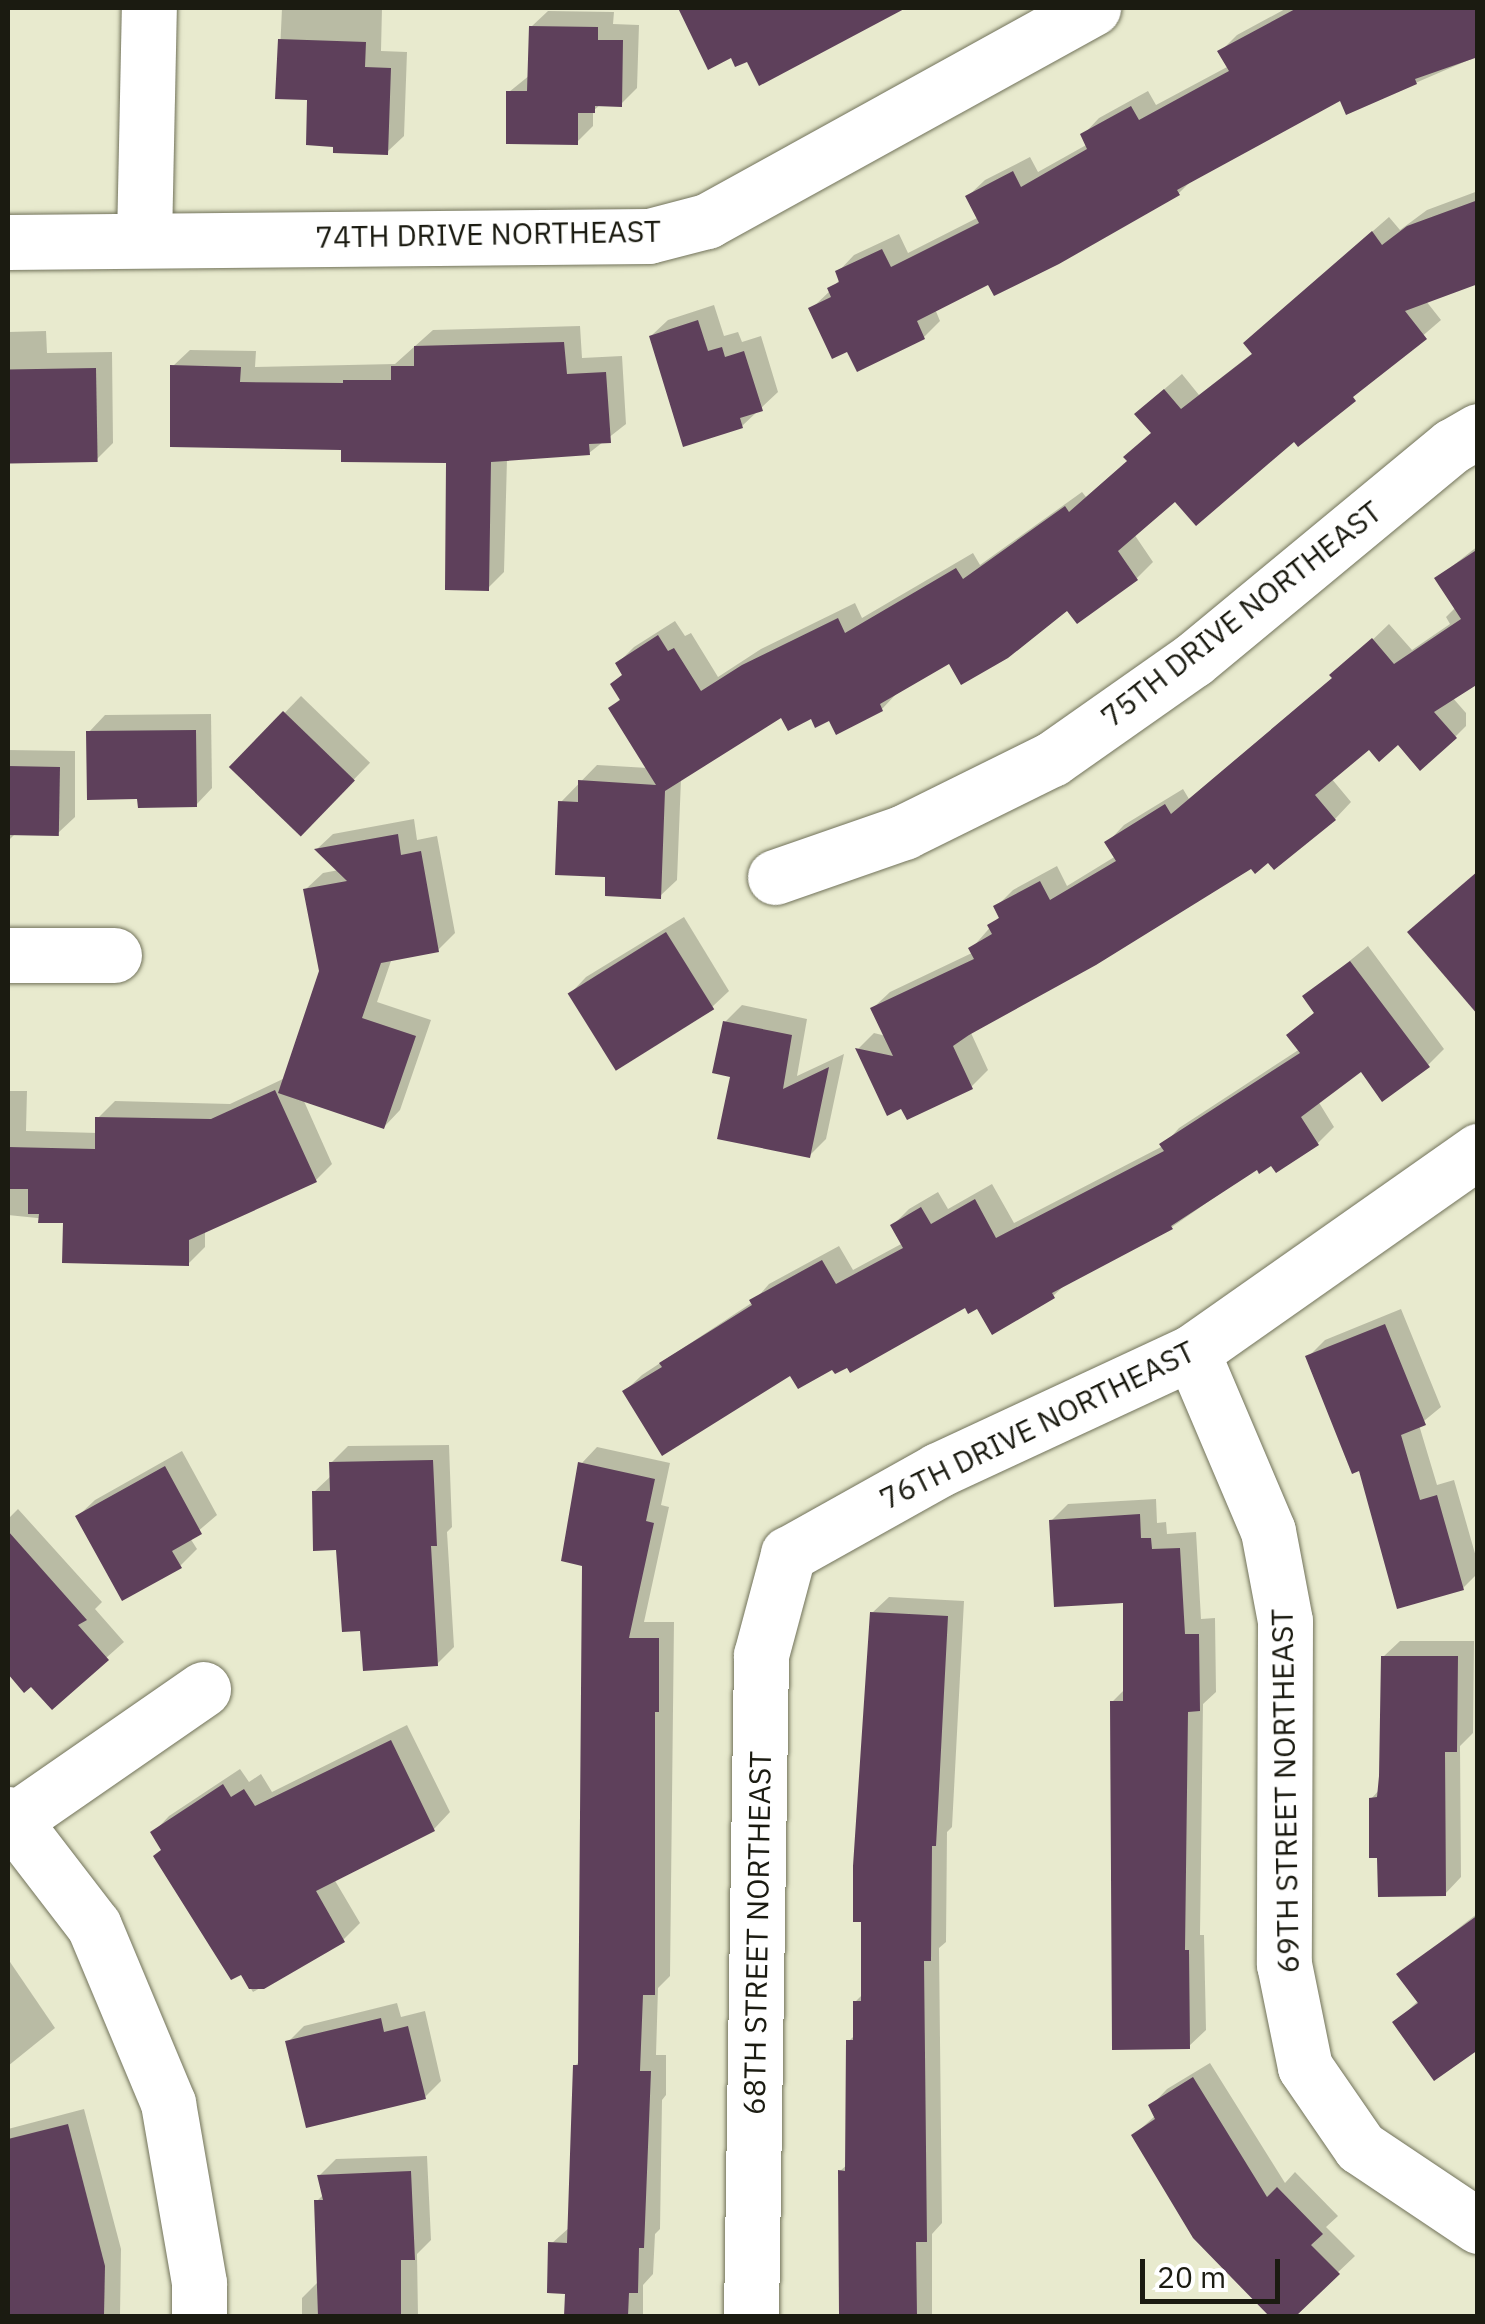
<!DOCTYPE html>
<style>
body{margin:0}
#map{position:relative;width:1485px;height:2324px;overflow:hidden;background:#e8eace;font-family:"IBM Plex Sans",sans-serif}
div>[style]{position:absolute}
.shadow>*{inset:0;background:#0003;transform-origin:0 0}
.building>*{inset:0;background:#5e405b;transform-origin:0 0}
.roads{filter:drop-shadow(0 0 2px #72735b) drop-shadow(0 0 2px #72735b)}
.minor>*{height:55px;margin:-27.5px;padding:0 27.5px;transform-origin:27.5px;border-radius:27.5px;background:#fff}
span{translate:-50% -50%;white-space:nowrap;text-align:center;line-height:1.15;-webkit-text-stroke:10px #fff;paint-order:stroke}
.street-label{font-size:30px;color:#1b1b11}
.frame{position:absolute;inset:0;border:10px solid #1b1b11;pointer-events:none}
.scale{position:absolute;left:1140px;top:2259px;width:140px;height:45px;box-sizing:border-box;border:5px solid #1b1b11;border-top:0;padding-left:12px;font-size:30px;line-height:35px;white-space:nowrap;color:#1b1b11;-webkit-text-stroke:8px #fff;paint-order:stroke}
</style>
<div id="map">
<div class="shadow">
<i style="clip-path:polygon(282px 8px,382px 8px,381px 51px,407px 52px,404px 136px,387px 152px,310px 97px,278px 96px)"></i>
<i style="clip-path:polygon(680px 8px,901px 8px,760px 82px,749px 58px,732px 55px,709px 67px)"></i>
<i style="clip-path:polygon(1287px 8px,1478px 8px,1478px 56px,1348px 112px,1341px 97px,1194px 178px,1179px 193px,935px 309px,940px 321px,924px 337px,848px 348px,811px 309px,831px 290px,841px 278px,838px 272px,854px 255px,899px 234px,908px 253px,979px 217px,968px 196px,985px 180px,1030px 157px,1038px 172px,1088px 144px,1083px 135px,1099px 118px,1148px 91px,1156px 105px,1229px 66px,1220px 52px,1237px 35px)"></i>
<i style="clip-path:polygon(548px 11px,614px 12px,613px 24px,639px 25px,637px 88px,621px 104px,601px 104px,593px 111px,593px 126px,576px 143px,509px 92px,530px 75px,531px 27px)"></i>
<i style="clip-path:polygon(1478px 191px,1478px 282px,1426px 301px,1441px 320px,1298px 443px,1294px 438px,1176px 499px,1134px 534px,1153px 562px,1137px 578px,1077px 620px,1068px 607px,950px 661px,898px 692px,882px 709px,830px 718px,782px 714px,681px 779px,677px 880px,660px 896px,608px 874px,561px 802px,597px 765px,648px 768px,611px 708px,621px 698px,624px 673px,618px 663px,634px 647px,675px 621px,685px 636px,691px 633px,718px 677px,761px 649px,855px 603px,862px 618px,973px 553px,980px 565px,1082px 492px,1086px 497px,1129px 460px,1153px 432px,1154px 398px,1182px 374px,1199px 395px,1254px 352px,1263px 327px,1389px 217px,1400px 230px,1427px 210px)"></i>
<i style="clip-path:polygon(714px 305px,724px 336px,738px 332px,742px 342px,761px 336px,778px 392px,742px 426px,651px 336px,668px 320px)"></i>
<i style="clip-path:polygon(580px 326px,582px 358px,622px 356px,626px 424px,589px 453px,507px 459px,504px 572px,488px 588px,449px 461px,344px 448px,173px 366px,190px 350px,256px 351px,255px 367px,395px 364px,433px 330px)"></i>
<i style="clip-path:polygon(46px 331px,47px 353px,112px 352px,113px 443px,96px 460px,8px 461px,8px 332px)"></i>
<i style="clip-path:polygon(1478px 546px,1478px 681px,1452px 697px,1466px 713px,1466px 726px,1449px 743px,1398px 742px,1369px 747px,1331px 778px,1351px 802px,1335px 819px,971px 1033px,988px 1070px,972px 1086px,858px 1049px,874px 1033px,886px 1036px,873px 1008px,890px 992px,974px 952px,972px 948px,1001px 915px,996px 907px,1013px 890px,1057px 866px,1067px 886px,1116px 856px,1108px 842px,1124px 825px,1183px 789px,1189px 799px,1334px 677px,1389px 624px,1412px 650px,1450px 624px,1446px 617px,1456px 607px,1437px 578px)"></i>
<i style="left:301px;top:696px;width:96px;height:99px;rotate:44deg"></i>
<i style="clip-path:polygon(211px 714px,212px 788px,196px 805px,89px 732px,105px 715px)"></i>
<i style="clip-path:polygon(8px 750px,75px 751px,75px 817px,58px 833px,16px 833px,8px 841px)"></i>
<i style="clip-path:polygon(414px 819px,417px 840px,437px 836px,455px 933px,438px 950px,392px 958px,377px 1002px,431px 1020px,400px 1110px,384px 1127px,303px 1099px,332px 1164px,316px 1180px,205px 1230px,205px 1247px,188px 1264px,66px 1221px,8px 1215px,8px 1091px,27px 1091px,26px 1131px,98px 1133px,98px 1118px,115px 1101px,230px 1104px,285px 1078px,321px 971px,306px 889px,323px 873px,339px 870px,317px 849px,333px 834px)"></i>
<i style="clip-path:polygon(684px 917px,729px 991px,712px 1007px,570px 994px,586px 977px)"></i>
<i style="clip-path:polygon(1368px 946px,1444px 1049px,1428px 1065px,1361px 1069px,1318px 1101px,1334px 1127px,1318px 1143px,1258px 1167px,1172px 1227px,1069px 1281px,1053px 1296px,966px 1304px,848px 1364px,625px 1391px,642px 1375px,753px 1302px,769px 1284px,839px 1246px,853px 1270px,903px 1243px,893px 1225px,909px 1209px,938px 1192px,948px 1209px,992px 1184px,1014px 1223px,1163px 1146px,1179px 1128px,1300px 1049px,1289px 1035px,1316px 1011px,1305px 997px)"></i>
<i style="clip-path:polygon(742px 1005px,807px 1019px,797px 1076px,844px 1054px,826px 1139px,809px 1156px,733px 1075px,725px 1022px)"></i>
<i style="clip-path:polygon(1401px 1309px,1441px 1407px,1419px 1425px,1437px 1485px,1454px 1480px,1478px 1564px,1478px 1573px,1463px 1588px,1360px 1468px,1308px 1357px,1325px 1340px)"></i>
<i style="clip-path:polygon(449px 1445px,452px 1527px,447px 1532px,454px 1647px,437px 1664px,363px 1628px,338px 1547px,314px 1492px,332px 1475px,331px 1463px,348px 1446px)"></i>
<i style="clip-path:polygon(597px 1447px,670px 1463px,661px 1505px,669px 1507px,644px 1622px,674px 1622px,670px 1976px,658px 1988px,656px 2055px,666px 2055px,666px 2095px,662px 2100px,660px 2229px,655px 2234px,653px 2274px,643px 2285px,643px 2316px,568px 2316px,568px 2291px,551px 2244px,570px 2227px,575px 2066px,580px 2061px,584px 1564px,581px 1464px)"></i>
<i style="clip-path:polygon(182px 1451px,217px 1515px,190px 1538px,197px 1549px,180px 1566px,78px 1516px,95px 1500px)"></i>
<i style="clip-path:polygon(1156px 1499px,1157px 1523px,1166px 1522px,1167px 1534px,1196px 1532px,1201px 1619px,1215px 1618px,1216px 1692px,1203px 1704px,1200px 1935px,1204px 1935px,1206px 2030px,1189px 2046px,1112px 1702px,1125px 1689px,1125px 1600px,1051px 1521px,1068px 1504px)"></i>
<i style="clip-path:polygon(18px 1509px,102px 1602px,95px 1609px,124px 1642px,52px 1706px,32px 1683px,25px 1689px,8px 1670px,8px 1519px)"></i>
<i style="clip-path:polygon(889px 1597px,964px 1601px,952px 1827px,947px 1832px,946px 1942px,939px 1948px,942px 2223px,932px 2234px,932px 2316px,842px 2316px,840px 2171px,848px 2164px,849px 2041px,855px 2035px,855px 2002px,864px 1993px,872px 1613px)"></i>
<i style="clip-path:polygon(1400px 1641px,1474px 1641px,1473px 1733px,1460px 1746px,1461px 1877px,1445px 1894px,1371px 1799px,1380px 1789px,1383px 1657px)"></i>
<i style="clip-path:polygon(407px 1725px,450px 1812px,434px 1829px,334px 1879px,360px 1923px,343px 1940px,253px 1992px,153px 1833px,169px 1816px,240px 1769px,249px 1782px,261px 1774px,272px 1792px)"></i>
<i style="clip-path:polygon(1478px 1913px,1478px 2047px,1395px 2023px,1419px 2000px,1400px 1974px)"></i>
<i style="clip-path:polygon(8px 1959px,55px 2028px,8px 2066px)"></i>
<i style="clip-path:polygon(397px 2003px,401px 2017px,425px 2011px,441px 2081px,425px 2097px,288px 2042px,304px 2026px)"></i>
<i style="clip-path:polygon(1210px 2063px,1285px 2183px,1295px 2172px,1338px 2216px,1326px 2227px,1355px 2256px,1292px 2316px,1272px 2316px,1198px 2240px,1134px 2135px,1156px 2115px,1151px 2106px,1167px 2089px)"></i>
<i style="clip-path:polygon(84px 2109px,121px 2249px,120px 2316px,8px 2316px,8px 2271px,12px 2266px,8px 2249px,8px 2129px)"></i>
<i style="clip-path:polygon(427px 2156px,431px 2240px,417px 2254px,418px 2316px,302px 2316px,302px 2298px,320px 2280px,317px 2201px,324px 2194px,319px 2176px,336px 2159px)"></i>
</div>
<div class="building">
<i style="clip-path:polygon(678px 8px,906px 8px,759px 86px,747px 62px,735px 67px,731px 58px,708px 70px)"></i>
<i style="clip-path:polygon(1297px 8px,1478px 8px,1478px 57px,1415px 79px,1417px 84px,1346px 115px,1340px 101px,1177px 190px,1180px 195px,1059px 264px,994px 296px,988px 285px,917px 321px,925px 339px,857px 372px,847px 352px,832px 359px,808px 308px,831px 297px,827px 288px,839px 282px,835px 271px,882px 249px,891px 267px,979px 223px,965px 196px,1013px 171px,1021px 187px,1087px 149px,1080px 134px,1131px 106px,1139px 120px,1229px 71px,1217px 51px)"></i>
<i style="clip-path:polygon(529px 26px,598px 27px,598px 40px,623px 40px,622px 107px,595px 106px,595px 113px,578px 113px,578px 145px,506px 144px,506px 91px,527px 91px)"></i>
<i style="clip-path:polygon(278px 39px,366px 42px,365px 67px,391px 68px,388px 155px,333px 153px,333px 147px,306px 145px,307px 100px,275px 99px)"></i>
<i style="clip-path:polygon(1478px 200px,1478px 284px,1405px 311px,1427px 339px,1353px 397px,1356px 401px,1298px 447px,1294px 442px,1196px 526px,1175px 502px,1118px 551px,1138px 580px,1077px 624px,1067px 611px,1008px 658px,961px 685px,949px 664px,880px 704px,883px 711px,836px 735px,829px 721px,815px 728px,811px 719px,788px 731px,781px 718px,665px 791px,661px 899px,605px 896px,605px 877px,555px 875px,558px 801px,578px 802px,578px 780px,656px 785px,608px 708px,620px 700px,610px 684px,622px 675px,615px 663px,658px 635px,668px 651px,674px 648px,701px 691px,742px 665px,838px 618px,845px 633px,956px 568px,963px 579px,1065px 506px,1069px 512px,1127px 461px,1123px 457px,1151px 433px,1134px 414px,1164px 389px,1181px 409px,1252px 354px,1243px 343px,1372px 231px,1382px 245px,1407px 226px)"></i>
<i style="clip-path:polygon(698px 320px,708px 351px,722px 347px,725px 357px,744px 351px,763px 411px,740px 418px,743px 428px,683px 447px,649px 336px)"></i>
<i style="clip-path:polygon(564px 342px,567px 374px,606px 372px,611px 443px,589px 444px,590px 455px,491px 462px,489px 591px,445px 590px,446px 463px,341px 462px,341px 450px,170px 447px,170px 365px,241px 367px,240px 382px,343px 383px,343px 380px,391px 380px,391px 366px,414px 366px,414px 346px)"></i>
<i style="left:96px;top:368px;width:94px;height:88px;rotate:89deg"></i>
<i style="clip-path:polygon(1478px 549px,1478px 684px,1434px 712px,1457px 738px,1420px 771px,1398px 745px,1379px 762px,1369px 750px,1315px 795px,1336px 820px,1274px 870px,1268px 863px,1255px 874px,1251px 869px,1096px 965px,969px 1035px,953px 1046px,973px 1089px,907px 1120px,901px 1109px,887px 1116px,855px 1048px,893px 1056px,870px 1008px,974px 959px,968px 948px,992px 934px,987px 925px,999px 918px,993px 906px,1040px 881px,1050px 900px,1116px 861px,1104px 842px,1165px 804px,1171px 814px,1332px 678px,1329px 675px,1372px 638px,1394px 664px,1461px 619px,1434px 578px)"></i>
<i style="left:283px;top:711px;width:100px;height:78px;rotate:44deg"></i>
<i style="clip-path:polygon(196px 730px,197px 807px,138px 808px,137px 799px,87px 800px,86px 731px)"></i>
<i style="left:8px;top:766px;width:52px;height:69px;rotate:1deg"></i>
<i style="clip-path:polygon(398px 834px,401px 855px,421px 851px,439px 952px,381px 963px,362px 1018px,416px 1036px,384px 1129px,278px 1093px,319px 971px,303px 889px,347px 881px,314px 849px)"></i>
<i style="clip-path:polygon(1478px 871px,1478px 1015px,1407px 932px)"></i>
<i style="left:666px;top:932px;width:91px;height:116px;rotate:58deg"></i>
<i style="clip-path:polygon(1350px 961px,1430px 1067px,1382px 1102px,1361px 1072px,1301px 1117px,1319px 1145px,1276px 1173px,1271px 1166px,1259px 1174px,1257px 1170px,1171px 1226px,1173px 1229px,1052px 1293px,1055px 1298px,992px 1335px,977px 1309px,968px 1314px,965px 1308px,850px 1373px,847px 1368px,835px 1374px,832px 1370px,798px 1389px,790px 1376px,662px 1456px,622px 1391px,662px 1367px,659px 1363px,752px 1305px,749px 1300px,822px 1260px,836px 1284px,903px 1248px,890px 1225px,921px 1207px,931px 1224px,975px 1199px,996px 1238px,1164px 1151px,1159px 1144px,1300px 1053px,1286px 1035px,1314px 1013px,1302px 996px)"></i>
<i style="clip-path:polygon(723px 1021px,792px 1035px,783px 1089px,829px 1067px,810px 1158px,717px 1139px,730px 1077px,712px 1073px)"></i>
<i style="clip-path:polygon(275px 1090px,317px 1182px,189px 1240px,189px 1266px,62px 1263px,63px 1223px,38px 1223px,39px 1214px,28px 1214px,28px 1189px,8px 1189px,8px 1147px,95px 1149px,95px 1117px,211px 1119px)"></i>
<i style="clip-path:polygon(1385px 1324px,1426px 1425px,1401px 1435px,1420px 1500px,1437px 1495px,1464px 1590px,1397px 1609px,1359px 1471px,1352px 1474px,1305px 1356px)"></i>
<i style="clip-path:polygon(433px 1460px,437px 1546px,431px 1546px,438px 1666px,363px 1671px,360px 1631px,342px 1632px,336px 1550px,313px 1551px,312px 1491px,330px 1491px,329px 1462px)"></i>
<i style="clip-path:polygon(578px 1462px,655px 1479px,646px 1521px,654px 1523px,629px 1638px,659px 1638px,659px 1712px,655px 1712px,655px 1995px,643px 1995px,640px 2071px,651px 2071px,644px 2248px,639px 2248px,638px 2293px,629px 2293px,628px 2316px,564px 2316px,565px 2294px,547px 2293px,548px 2242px,567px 2243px,573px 2065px,578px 2065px,582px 1566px,561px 1561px)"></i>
<i style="clip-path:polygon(165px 1466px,202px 1534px,172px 1551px,182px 1568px,122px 1601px,75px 1516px)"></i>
<i style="clip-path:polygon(1140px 1514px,1141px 1538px,1151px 1538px,1152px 1549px,1180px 1548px,1185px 1634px,1199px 1634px,1200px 1711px,1188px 1712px,1185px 1950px,1189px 1950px,1190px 2049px,1112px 2050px,1110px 1701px,1123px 1701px,1123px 1603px,1054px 1607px,1049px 1520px)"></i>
<i style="clip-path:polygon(8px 1531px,87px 1620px,78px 1625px,109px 1660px,52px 1710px,31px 1687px,24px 1693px,8px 1674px)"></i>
<i style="clip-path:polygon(870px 1612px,948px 1616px,936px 1846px,932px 1846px,931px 1961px,924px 1961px,927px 2242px,916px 2242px,917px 2316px,839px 2316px,838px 2170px,845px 2171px,846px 2040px,853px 2040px,853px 2001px,861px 2001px,861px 1922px,853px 1922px,853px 1866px)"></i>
<i style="clip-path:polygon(1381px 1656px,1458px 1656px,1457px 1752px,1445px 1752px,1446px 1896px,1378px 1897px,1377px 1858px,1369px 1858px,1369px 1798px,1377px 1797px,1379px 1776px)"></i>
<i style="clip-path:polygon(391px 1740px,435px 1831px,316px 1891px,345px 1942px,264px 1989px,249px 1989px,241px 1975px,231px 1980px,153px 1856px,161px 1850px,150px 1832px,223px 1784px,231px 1797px,244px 1789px,255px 1806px)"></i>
<i style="clip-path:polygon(1478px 1915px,1478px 2050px,1434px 2081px,1392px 2022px,1418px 2003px,1396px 1974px)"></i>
<i style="clip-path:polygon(381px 2018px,384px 2032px,408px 2026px,426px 2099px,306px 2128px,285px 2041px)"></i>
<i style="clip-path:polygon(1193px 2077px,1267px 2197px,1277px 2187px,1323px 2234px,1311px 2245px,1340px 2274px,1296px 2316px,1269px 2316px,1193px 2238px,1131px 2135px,1155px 2119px,1148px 2105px)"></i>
<i style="clip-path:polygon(68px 2124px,105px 2266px,104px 2316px,8px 2316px,8px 2139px)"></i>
<i style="clip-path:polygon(411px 2171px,415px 2260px,401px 2260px,401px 2316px,318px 2316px,314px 2200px,323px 2200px,317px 2175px)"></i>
</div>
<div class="roads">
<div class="minor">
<i style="left:144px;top:240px;width:232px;rotate:-88.8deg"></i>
<i style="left:8px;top:242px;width:641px;rotate:-0.54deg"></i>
<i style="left:649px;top:236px;width:60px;rotate:-14.5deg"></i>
<i style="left:707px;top:221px;width:441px;rotate:-28.9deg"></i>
<i style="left:775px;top:877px;width:137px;rotate:-19.2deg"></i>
<i style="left:904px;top:832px;width:165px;rotate:-26.3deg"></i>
<i style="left:1052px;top:759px;width:172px;rotate:-35.1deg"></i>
<i style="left:1193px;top:660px;width:336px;rotate:-39.6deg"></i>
<i style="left:1452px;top:446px;width:30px;rotate:-30deg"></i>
<i style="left:8px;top:955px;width:106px"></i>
<i style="left:1192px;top:1352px;width:194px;rotate:67deg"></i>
<i style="left:1268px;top:1531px;width:92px;rotate:79.3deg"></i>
<i style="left:1285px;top:1621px;width:343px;rotate:90.2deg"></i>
<i style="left:1284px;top:1964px;width:105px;rotate:78.5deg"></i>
<i style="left:1305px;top:2067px;width:97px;rotate:55.5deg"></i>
<i style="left:1360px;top:2147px;width:142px;rotate:33.8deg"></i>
<i style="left:8px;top:1814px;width:141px;rotate:52.5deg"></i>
<i style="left:94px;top:1926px;width:192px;rotate:67.3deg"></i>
<i style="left:168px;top:2103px;width:183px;rotate:80.2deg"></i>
<i style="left:199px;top:2283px;width:33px;rotate:90deg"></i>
<i style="left:14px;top:1820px;width:230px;rotate:-34.7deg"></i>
<i style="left:751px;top:2316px;width:661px;rotate:-89.13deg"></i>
<i style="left:761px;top:1655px;width:105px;rotate:-75deg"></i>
<i style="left:788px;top:1554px;width:172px;rotate:-29.2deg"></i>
<i style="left:938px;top:1470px;width:280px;rotate:-24.9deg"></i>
<i style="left:1192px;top:1352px;width:350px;rotate:-35.1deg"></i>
</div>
</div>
<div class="street-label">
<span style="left:488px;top:234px;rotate:-1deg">74TH DRIVE NORTHEAST</span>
<span style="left:1241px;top:614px;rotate:-38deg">75TH DRIVE NORTHEAST</span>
<span style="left:1037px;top:1425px;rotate:-26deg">76TH DRIVE NORTHEAST</span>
<span style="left:1285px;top:1791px;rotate:-91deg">69TH STREET NORTHEAST</span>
<span style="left:757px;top:1933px;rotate:-89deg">68TH STREET NORTHEAST</span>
</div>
<div class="frame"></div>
<div class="scale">20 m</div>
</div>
